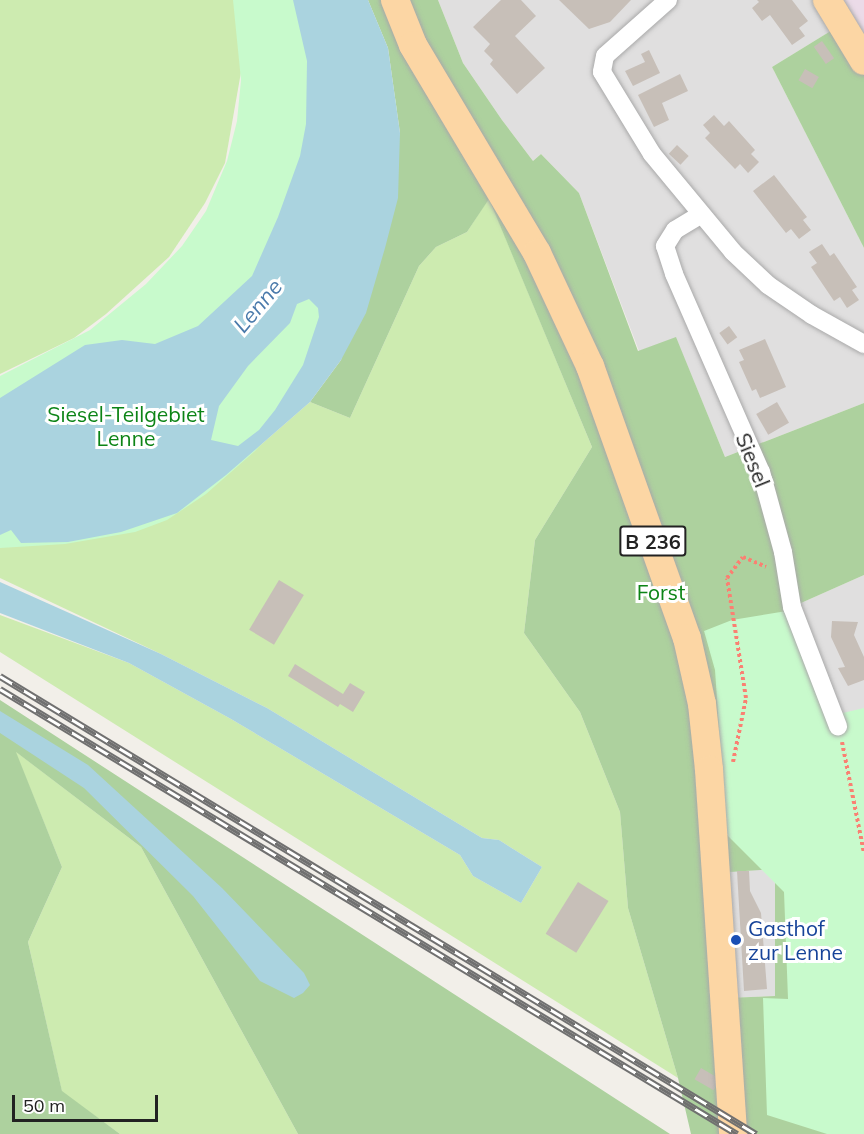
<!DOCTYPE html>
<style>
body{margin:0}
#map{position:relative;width:864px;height:1134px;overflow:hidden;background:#f2efe9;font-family:Mulish,sans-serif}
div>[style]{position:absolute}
.residential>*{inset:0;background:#e0dfdf}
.industrial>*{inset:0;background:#ebdbe8}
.grass>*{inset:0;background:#cdebb0}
.forest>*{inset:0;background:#add19e}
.park>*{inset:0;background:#c8facc}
.water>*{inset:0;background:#aad3df}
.building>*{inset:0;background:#c7bfb8;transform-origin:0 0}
.path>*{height:4px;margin-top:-2px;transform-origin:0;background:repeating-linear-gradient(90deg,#fa8072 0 3px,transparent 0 6px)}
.roads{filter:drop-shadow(0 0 2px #a9a9a9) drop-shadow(0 0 2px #a9a9a9)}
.minor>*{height:18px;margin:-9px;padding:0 9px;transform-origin:9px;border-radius:9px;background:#fff}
.primary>*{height:28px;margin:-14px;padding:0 14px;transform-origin:14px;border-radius:14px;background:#fcd6a4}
.rail>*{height:7px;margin-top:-3.5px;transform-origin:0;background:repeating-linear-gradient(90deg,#fff 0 14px,#707070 0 28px);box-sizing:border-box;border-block:2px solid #707070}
.dots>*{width:16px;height:16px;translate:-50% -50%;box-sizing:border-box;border:3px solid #fff;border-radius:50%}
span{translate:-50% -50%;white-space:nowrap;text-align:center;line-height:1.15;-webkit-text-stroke:6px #fff;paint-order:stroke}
.shield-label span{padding:2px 4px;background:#fff;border:2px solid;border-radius:4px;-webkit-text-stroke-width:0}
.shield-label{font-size:20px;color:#222;font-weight:700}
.park-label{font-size:21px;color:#0c8416}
.street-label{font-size:21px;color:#222}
.transit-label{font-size:21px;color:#164399}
.left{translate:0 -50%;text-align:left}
.water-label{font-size:22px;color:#4a7aab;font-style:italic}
.scale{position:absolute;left:12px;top:1095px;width:146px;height:27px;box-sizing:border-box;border:3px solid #222;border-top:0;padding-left:8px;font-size:18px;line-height:21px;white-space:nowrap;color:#222;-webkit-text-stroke:4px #fff;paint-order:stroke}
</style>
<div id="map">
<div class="residential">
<i style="clip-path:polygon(438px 0,823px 0,842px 24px,772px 67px,864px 248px,864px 403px,725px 457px,676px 338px,639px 351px,579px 193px,541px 154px,533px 161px,502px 120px,463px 63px)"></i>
<i style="clip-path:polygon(864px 575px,864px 721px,838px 726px,792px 607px)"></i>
<i style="clip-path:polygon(776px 869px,775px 996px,725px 998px,715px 872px)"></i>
</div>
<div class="industrial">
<i style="clip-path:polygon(823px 0,864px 0,864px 61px)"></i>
</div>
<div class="grass">
<i style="clip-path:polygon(0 0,246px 0,250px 21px,225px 163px,205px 203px,169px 257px,106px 314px,74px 338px,0 374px)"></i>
<i style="clip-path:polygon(489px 198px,592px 447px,535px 540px,524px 633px,580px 712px,620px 812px,628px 908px,678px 1078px,0 652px,0 615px,129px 663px,231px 719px,460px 855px,473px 876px,521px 903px,542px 867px,499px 840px,482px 838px,267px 708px,161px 654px,0 578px,0 535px,226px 475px,310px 402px,350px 418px,419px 266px,436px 247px,467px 232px)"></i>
<i style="clip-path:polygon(15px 751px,141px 847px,298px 1134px,120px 1134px,62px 1092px,28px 942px,62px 867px)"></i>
</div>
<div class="forest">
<i style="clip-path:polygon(evenodd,368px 0,438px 0,463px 63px,502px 120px,533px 161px,541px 154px,579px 193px,638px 351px,676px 337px,725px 457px,864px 403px,864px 575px,792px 607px,864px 1134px,691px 1134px,678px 1078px,628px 908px,620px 812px,580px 712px,524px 633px,535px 540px,592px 447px,489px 199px,467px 232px,436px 247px,419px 266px,350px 418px,310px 402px,341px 360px,400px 133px,388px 48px,368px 0,775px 869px,775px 996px,725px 998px,715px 873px,775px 869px)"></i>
<i style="clip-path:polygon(842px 24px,864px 61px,864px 248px,772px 67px)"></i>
<i style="clip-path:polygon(0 700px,670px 1134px,298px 1134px,141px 847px,16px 752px,62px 867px,28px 942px,62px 1091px,120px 1134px,0 1134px)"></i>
</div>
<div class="park">
<i style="clip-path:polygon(233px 0,367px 0,385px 45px,396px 104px,399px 152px,317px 384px,255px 451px,206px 494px,167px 520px,135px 532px,65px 544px,0 548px,0 376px,90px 330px,146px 284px,182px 246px,206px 211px,227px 161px,237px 121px,241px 80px)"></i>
<i style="clip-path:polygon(793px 610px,830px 716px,864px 708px,864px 1134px,827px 1134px,767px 1115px,763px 998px,788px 999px,784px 892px,726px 834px,715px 670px,704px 631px,732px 620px)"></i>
</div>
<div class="water">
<i style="clip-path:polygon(evenodd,293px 0,368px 0,388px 48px,400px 133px,398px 198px,385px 248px,366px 313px,341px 360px,310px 402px,226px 475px,177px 513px,121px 532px,68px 542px,21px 543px,11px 530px,0 535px,0 398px,85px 345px,122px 340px,155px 344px,198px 326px,252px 276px,278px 217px,300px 156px,306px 124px,307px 61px,293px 0,309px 299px,318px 308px,319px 317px,303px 365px,275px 410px,259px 430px,238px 446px,211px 440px,219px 406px,248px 366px,290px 323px,297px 304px,309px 299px)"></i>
<i style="clip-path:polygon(0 582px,161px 654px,267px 708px,482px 838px,499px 840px,542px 867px,521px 903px,473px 876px,460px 855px,231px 719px,129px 663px,0 613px)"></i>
<i style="clip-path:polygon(0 711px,88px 765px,222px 888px,304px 973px,310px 985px,303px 993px,294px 998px,260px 981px,193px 896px,84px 788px,0 733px)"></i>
</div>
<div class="building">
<i style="clip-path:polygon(501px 0,521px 0,536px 16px,515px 36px,545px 68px,517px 94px,490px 64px,493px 60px,484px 51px,490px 44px,473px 27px)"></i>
<i style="clip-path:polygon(559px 0,631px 0,610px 22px,589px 29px)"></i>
<i style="clip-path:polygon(757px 0,792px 0,808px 21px,799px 28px,805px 36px,792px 45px,770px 15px,762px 21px,752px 8px,759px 2px)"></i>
<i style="left:822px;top:41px;width:21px;height:10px;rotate:55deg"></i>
<i style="clip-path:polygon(649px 50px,660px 73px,633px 86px,625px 71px,645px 62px,641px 54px)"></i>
<i style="left:805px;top:69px;width:16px;height:13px;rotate:30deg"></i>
<i style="clip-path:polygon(680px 74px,688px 91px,662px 103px,669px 120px,654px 127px,638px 95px)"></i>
<i style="clip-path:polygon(714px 115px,724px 126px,729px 121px,755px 150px,751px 154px,759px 162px,748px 173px,740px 164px,735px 169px,705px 138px,710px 133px,703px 125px)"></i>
<i style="left:677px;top:145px;width:16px;height:12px;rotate:43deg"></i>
<i style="clip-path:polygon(774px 175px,807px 217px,803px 220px,811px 230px,799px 239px,791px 229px,786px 233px,753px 191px)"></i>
<i style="clip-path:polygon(822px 244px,830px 256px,834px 253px,857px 287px,852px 290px,859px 300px,847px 308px,840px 297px,834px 301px,811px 267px,817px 263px,809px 252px)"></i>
<i style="left:729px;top:326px;width:14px;height:12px;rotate:54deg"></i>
<i style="clip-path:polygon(765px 339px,786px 387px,760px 398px,756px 389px,752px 391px,739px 362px,744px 360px,739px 350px)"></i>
<i style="left:777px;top:402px;width:24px;height:24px;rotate:60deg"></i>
<i style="left:279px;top:580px;width:29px;height:58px;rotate:31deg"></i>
<i style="clip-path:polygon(832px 621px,858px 622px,854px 635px,864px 657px,864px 680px,848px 686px,838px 668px,845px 667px,831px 637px)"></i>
<i style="clip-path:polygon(295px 664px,343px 694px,350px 683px,365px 692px,353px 712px,340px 704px,338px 707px,288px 676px)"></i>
<i style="clip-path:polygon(737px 871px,749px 871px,750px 891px,761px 913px,767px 989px,744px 991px)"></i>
<i style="left:578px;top:882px;width:36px;height:61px;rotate:32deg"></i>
<i style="left:701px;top:1068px;width:22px;height:13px;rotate:30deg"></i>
</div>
<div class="path">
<i style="left:842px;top:742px;width:113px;rotate:78.8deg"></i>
<i style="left:733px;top:762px;width:65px;rotate:-78.5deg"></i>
<i style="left:746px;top:698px;width:121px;rotate:-99deg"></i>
<i style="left:727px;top:578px;width:26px;rotate:-53deg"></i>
<i style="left:743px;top:557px;width:25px;rotate:23deg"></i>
</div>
<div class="roads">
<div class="minor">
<i style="left:668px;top:0;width:84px;rotate:138.4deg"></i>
<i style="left:605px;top:56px;width:16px;rotate:101deg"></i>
<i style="left:602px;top:72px;width:96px;rotate:58.6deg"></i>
<i style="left:652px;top:154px;width:127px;rotate:50.4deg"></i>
<i style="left:733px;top:252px;width:48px;rotate:43.3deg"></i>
<i style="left:768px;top:285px;width:53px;rotate:34.3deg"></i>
<i style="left:812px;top:315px;width:60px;rotate:29.1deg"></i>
<i style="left:700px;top:215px;width:29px;rotate:149deg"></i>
<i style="left:675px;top:230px;width:19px;rotate:122deg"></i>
<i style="left:665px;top:246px;width:29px;rotate:72deg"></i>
<i style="left:674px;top:274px;width:216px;rotate:66.3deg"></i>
<i style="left:761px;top:472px;width:83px;rotate:74.6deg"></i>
<i style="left:783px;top:552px;width:56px;rotate:80.7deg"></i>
<i style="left:792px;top:607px;width:128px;rotate:68.9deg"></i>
</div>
<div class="primary">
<i style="left:395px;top:0;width:48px;rotate:68.2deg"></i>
<i style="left:413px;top:45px;width:242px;rotate:59.2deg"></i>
<i style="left:537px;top:253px;width:125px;rotate:64.9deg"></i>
<i style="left:590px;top:366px;width:289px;rotate:70.4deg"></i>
<i style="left:687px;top:638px;width:68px;rotate:77.2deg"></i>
<i style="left:702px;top:704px;width:66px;rotate:83.9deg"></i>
<i style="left:709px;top:770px;width:365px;rotate:86.2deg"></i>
<i style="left:827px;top:0;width:71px;rotate:58.8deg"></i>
</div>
</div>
<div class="rail">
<i style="left:0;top:676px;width:884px;rotate:31.21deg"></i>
<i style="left:0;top:689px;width:861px;rotate:31.12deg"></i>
</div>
<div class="dots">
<i style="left:736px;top:940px;background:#1a4fb4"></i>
</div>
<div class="shield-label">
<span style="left:653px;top:541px">B 236</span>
</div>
<div class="park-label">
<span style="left:126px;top:426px">Siesel-Teilgebiet<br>Lenne</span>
<span style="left:661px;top:592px">Forst</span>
</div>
<div class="street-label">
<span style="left:753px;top:460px;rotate:68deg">Siesel</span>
</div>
<div class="transit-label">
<span class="left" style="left:748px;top:940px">Gasthof<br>zur Lenne</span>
</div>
<div class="water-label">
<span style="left:258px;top:306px;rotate:-50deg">Lenne</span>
</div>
<div class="scale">50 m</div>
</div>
